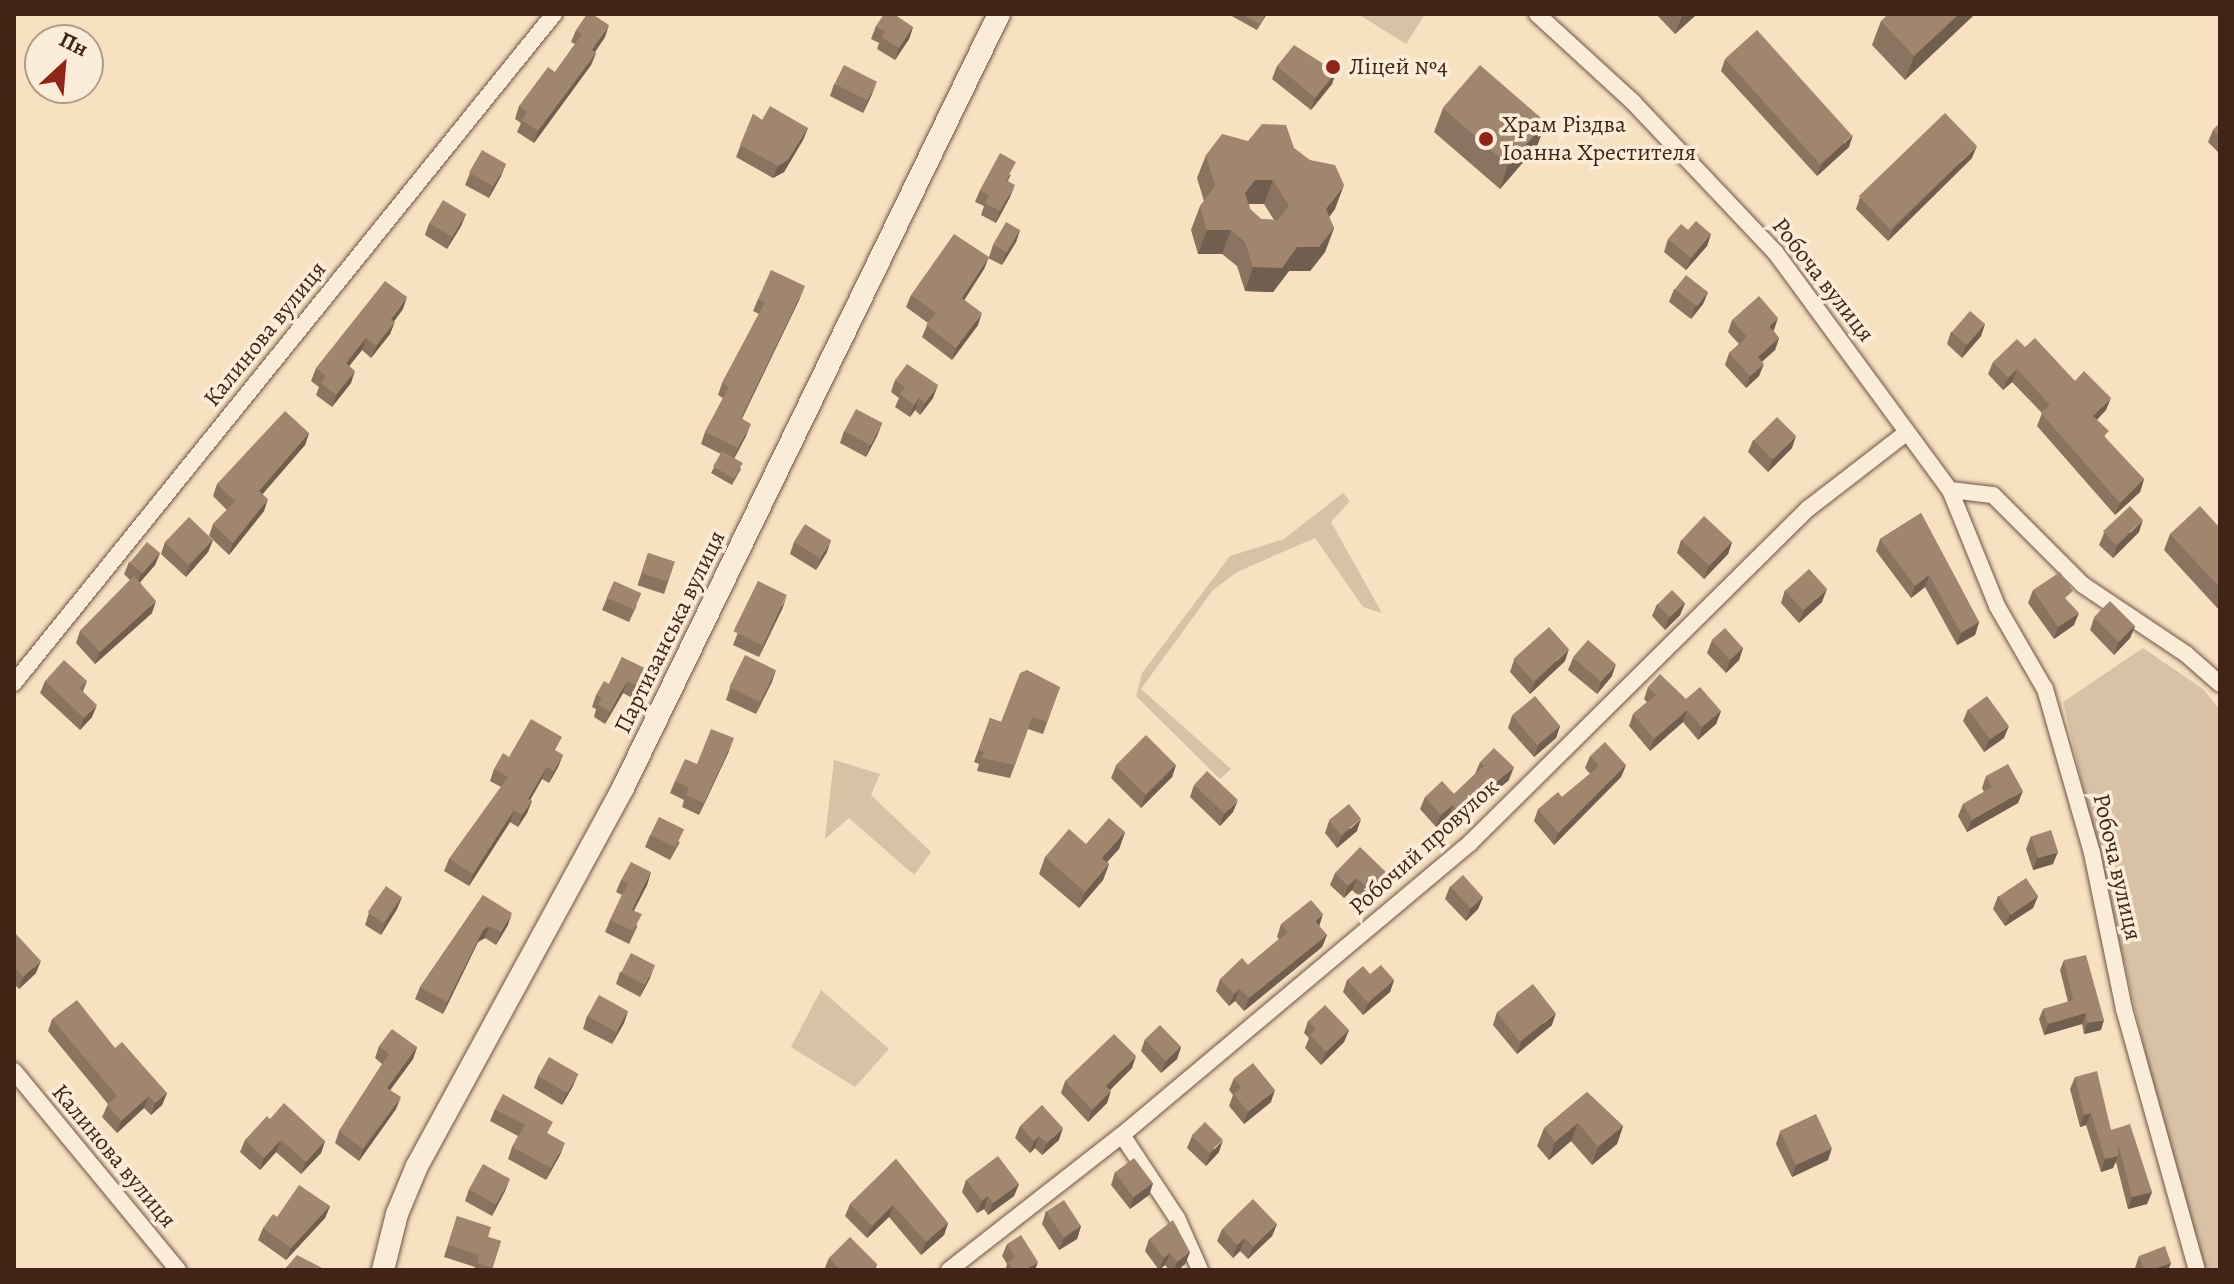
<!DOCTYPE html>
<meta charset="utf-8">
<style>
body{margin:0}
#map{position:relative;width:2234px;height:1284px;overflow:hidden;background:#f7e1c1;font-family:Alegreya,serif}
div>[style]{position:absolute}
.green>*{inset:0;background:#d8c1a4}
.roads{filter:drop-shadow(0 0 2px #6f5342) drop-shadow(0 0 2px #6f5342)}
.minor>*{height:16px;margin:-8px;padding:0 8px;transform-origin:8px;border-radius:8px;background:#faecd7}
.secondary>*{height:22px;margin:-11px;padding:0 11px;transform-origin:11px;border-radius:11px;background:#faecd7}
.wall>*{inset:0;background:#8a735f;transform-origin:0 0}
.shaded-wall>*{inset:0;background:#705e4e}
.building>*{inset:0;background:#a0866f;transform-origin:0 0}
.dots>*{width:22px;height:22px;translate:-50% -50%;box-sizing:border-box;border:4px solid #faecd7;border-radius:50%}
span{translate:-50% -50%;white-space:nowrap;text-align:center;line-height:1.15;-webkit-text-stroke:7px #faecd7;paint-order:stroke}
.poi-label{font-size:24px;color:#422417}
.left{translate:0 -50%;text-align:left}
.street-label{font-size:24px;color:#422417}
.frame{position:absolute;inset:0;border:16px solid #422417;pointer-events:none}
.north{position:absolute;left:24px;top:24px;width:80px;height:80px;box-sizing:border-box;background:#faecd7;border:2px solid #b09c8a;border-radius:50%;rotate:26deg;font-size:22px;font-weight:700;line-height:32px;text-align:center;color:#422417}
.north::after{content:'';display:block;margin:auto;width:28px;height:36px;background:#8f2418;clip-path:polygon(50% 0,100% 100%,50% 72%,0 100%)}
</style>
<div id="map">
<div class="green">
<i style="clip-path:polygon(1358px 14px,1425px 14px,1406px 44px)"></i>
<i style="clip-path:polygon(1343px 493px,1350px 501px,1331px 522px,1382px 613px,1363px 607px,1315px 538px,1237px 572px,1213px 590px,1141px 689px,1231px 769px,1220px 779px,1136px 696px,1142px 673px,1230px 556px,1284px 539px)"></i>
<i style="clip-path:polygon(2143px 648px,2203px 689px,2220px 710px,2220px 1270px,2205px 1270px,2148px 1064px,2063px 702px)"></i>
<i style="clip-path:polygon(834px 760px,880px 774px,871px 795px,931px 852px,914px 875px,849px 818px,825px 839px)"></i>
<i style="clip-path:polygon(821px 990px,889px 1049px,855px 1087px,791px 1047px)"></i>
</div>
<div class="roads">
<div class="minor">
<i style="left:1537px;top:14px;width:130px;rotate:42.5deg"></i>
<i style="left:1633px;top:102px;width:207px;rotate:46.6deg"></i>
<i style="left:1775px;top:252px;width:295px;rotate:53.7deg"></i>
<i style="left:1950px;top:490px;width:125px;rotate:67.9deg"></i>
<i style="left:1997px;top:606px;width:96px;rotate:60deg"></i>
<i style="left:2045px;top:689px;width:171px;rotate:74deg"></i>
<i style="left:2092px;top:853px;width:159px;rotate:78.4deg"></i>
<i style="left:2124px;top:1009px;width:271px;rotate:74.4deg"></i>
<i style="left:1950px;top:490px;width:43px;rotate:6.6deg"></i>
<i style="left:1993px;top:495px;width:127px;rotate:45deg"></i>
<i style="left:2083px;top:585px;width:124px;rotate:33.8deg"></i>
<i style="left:2186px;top:654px;width:45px;rotate:41.4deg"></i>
<i style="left:14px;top:683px;width:860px;rotate:-51.09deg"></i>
<i style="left:14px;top:1071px;width:258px;rotate:50.5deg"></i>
<i style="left:1122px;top:1135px;width:100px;rotate:56.5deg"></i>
<i style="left:1177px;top:1218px;width:57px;rotate:66.1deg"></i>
<i style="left:949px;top:1270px;width:219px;rotate:-38deg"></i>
<i style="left:1122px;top:1135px;width:454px;rotate:-40deg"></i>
<i style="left:1470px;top:843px;width:477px;rotate:-44.7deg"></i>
<i style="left:1809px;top:508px;width:123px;rotate:-37.7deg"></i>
</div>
<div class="secondary">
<i style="left:383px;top:1270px;width:58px;rotate:-76deg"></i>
<i style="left:397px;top:1214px;width:52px;rotate:-67.4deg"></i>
<i style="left:417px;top:1166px;width:430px;rotate:-61.4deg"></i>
<i style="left:623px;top:788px;width:860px;rotate:-64.09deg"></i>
</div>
</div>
<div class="wall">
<i style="clip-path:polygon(1228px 14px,1267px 14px,1257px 30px)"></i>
<i style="clip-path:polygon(1656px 14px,1697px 14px,1675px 34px)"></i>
<i style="clip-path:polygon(1975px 14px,1905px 80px,1872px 45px,1881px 21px)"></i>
<i style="clip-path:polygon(876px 26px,913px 27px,909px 39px,895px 60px,877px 49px,879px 43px,871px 39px)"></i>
<i style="clip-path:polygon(576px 30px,605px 37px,595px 52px,596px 53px,591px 65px,534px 143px,517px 132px,521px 123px,515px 119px,519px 106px,555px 72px,575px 44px,571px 42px)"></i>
<i style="clip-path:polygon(1725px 59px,1849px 147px,1817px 176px,1721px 71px)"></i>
<i style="clip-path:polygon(1277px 66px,1336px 72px,1332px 84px,1311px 110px,1272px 79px)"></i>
<i style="clip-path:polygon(834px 84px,872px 94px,863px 113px,830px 96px)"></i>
<i style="clip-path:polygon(1443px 108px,1546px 122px,1537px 146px,1500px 189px,1434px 132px)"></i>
<i style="clip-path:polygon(753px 114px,762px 120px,808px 128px,803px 140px,784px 172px,773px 178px,736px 157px)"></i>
<i style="clip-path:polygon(2220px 123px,2220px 154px,2208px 142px,2213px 130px)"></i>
<i style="clip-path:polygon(evenodd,1248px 141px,1294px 148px,1335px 209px,1329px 217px,1334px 228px,1325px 252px,1310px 271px,1289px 271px,1273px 292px,1245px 291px,1237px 266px,1222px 254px,1198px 254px,1191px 230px,1200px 206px,1204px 201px,1197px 178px,1206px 155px,1248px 141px,1249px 204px,1264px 204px,1274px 220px,1261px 219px,1250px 209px,1249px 204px)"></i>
<i style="clip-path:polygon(1972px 158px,1888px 241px,1856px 209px,1860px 197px)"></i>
<i style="clip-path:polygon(470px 173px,501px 176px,489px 198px,465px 185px)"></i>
<i style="clip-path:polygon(1011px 174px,1008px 181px,1010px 197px,996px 223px,981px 215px,984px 206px,975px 202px,980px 190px)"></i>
<i style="clip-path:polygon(466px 214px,461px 226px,447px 249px,425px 235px,429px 223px)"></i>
<i style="clip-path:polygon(1020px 230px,1016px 242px,1002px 265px,988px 258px,984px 269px,964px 300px,978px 325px,952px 360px,922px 337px,928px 323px,906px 307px,911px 295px,989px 257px,993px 245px)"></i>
<i style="clip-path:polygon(1711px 234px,1707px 246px,1686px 270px,1664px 252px,1668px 239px)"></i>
<i style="clip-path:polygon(1674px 289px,1708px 292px,1703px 304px,1691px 319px,1669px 302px)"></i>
<i style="clip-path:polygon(800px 298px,742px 419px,746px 436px,734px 458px,741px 469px,732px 485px,711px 473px,721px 454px,701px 444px,705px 432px,723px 398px,718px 395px,722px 383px,759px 314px,753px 311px,758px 299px)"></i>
<i style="clip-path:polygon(403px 309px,394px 321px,390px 334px,371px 358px,362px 350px,349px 366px,351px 383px,332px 407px,316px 395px,319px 387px,311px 381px,316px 368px)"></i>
<i style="clip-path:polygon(1732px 320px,1773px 330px,1779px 338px,1775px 350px,1762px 362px,1759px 376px,1746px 388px,1725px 365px,1729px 353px,1739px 344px,1728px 332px)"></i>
<i style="clip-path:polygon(1985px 324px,1981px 336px,1962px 358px,1947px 344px,1951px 332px)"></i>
<i style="clip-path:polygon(2025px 347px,2075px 381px,2106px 410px,2097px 420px,2106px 439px,2144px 479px,2140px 492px,2115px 515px,2037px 426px,2042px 413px,2012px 382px,2003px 390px,1988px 374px,1993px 362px)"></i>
<i style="clip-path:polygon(895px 380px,933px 398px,920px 415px,915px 410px,910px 417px,895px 407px,899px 398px,891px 392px)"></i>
<i style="clip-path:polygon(882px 423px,877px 436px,866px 457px,840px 443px,844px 431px)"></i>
<i style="clip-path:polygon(309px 433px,305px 445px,262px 494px,264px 511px,229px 555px,209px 536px,213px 524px,227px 510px,213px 496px,217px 484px)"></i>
<i style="clip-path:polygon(1753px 440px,1792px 448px,1768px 472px,1748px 452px)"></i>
<i style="clip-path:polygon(1921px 513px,1979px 622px,1975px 635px,1957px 645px,1925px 587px,1911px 598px,1876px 551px,1880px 539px)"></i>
<i style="clip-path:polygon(2220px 528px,2220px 611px,2164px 550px,2170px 534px)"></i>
<i style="clip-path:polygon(2139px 532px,2113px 558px,2099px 545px,2104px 533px)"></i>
<i style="clip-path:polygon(213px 540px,208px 552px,186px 577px,161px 554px,165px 542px)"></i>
<i style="clip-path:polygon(1681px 540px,1732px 542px,1728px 554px,1704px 579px,1677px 553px)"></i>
<i style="clip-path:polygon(794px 542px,827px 552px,816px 570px,790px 554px)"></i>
<i style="clip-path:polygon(160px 553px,155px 565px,140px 582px,152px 613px,95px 664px,76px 643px,80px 631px,130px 580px,124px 574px,129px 562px)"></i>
<i style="left:648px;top:553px;width:28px;height:34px;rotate:18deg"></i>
<i style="clip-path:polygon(758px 581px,783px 607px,759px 657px,733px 645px)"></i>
<i style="clip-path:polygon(1785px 590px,1822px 602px,1799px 623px,1781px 603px)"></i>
<i style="clip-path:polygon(2033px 590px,2068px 602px,2074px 625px,2054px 639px,2028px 603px)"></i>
<i style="clip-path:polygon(607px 598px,637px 605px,629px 622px,602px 610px)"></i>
<i style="clip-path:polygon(1685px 603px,1680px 615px,1665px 630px,1652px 616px,1657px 604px)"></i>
<i style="clip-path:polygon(2094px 618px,2135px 626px,2130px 638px,2114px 655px,2090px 630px)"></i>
<i style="clip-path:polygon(1712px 640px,1743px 648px,1739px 660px,1726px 673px,1707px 653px)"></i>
<i style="clip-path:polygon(622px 657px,647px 683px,638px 701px,623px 693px,605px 724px,594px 717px,596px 709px,592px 707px,596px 695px,609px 684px)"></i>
<i style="clip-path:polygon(1573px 658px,1612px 676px,1597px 694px,1568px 670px)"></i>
<i style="clip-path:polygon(1514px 660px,1565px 661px,1530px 694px,1510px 672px)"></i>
<i style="clip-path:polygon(776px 670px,756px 714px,726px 700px,730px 688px)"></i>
<i style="clip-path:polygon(45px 681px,87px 681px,83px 692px,92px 717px,80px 730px,40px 693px)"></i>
<i style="clip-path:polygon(1060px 687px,1043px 734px,1028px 729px,1010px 778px,977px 771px,979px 764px,974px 762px,990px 718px,1001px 722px)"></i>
<i style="clip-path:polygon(1648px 687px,1721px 711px,1716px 724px,1698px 740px,1683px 722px,1650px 751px,1629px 726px,1633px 714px,1647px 702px,1644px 699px)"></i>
<i style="clip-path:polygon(1968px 709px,2004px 738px,1984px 752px,1963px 721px)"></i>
<i style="clip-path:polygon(1512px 716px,1560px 726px,1556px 738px,1534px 757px,1508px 728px)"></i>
<i style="clip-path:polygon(556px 751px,563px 755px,558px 767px,549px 783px,542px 779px,530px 800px,532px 801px,527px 813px,518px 827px,510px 822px,469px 886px,444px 871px,449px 859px,501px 787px,490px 781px,494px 769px)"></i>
<i style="clip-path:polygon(729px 751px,699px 815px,682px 807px,684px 800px,670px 793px,675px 781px,697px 764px)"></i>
<i style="clip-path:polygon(1590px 756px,1626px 765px,1621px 777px,1554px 845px,1534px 821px,1538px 809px,1562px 797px,1590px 774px,1585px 768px)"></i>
<i style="clip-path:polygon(1480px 762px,1509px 780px,1455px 825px,1448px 817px,1436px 827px,1420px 809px,1425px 797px,1454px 794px,1475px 774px)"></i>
<i style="clip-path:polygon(1176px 765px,1172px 777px,1141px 808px,1111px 778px,1116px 766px)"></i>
<i style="clip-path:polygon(1986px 776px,2018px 803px,1967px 832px,1958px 816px,1963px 804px,1984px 792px,1982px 788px)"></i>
<i style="clip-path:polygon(1194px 785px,1233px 812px,1220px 826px,1190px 797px)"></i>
<i style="clip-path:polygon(1329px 821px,1357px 831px,1337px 848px,1325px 833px)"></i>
<i style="clip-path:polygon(1125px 832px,1119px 849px,1107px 862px,1109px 864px,1103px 880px,1079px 908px,1039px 874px,1045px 857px)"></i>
<i style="clip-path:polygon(650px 835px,680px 842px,670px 860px,645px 847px)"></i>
<i style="clip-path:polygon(2031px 836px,2053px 864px,2033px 870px,2026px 849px)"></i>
<i style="clip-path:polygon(651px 872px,647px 885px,634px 910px,637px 927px,629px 944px,605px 932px,610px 920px,622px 895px,616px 892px,621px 880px)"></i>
<i style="clip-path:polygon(1335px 873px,1387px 873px,1383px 885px,1366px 903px,1352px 890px,1344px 898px,1330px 885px)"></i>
<i style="clip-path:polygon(1450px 886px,1483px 897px,1478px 909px,1466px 921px,1445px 899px)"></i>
<i style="clip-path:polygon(483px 895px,508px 925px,496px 945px,485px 938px,478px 942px,443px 1014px,415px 999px,420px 987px)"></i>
<i style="clip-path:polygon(1998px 896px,2038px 896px,2033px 908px,2005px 926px,1993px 909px)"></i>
<i style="clip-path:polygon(402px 897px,397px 909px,381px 935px,365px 925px,369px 913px)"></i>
<i style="clip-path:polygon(1281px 924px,1319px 926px,1327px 935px,1322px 947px,1244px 1011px,1235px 1001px,1229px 1006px,1216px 991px,1220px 979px,1248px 965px,1279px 939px,1277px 937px)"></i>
<i style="clip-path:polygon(14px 932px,36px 973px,19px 989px,14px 984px)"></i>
<i style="clip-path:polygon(2064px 960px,2101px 1030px,2084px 1034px,2082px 1024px,2044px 1035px,2039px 1019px,2043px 1009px,2068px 1002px,2060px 970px)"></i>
<i style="clip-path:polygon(620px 972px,650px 978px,640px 997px,616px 984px)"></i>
<i style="clip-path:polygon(1370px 974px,1394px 980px,1390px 992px,1363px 1015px,1343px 992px,1347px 980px)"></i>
<i style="clip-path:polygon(628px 1011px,624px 1023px,612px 1044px,583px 1029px,587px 1016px)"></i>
<i style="clip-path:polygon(1497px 1012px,1552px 1025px,1517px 1054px,1493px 1025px)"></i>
<i style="clip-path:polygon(52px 1019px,115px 1048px,167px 1093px,162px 1105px,151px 1115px,144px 1108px,117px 1133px,102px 1117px,108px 1104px,48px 1031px)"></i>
<i style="clip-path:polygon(1308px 1021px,1349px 1030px,1344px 1042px,1321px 1065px,1305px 1048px,1309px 1038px,1304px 1033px)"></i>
<i style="clip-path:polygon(1145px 1039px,1181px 1047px,1177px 1059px,1161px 1073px,1141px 1051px)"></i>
<i style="clip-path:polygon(379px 1046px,417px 1047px,413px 1059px,390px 1090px,396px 1109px,359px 1161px,335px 1143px,339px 1131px,382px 1064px,375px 1058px)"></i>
<i style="clip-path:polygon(1132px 1068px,1110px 1090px,1107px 1103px,1088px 1122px,1061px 1093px,1065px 1081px)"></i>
<i style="clip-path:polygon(538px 1076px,573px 1086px,562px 1105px,534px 1088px)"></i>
<i style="clip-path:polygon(2075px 1077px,2152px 1192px,2147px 1204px,2128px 1209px,2116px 1162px,2113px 1168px,2101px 1172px,2086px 1125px,2080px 1127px,2070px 1089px)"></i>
<i style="clip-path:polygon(1234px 1078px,1271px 1102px,1244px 1124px,1229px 1106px,1233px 1095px,1229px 1090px)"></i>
<i style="clip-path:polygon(1587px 1092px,1623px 1126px,1617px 1144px,1592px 1165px,1571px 1141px,1549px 1160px,1537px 1146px,1544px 1128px)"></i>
<i style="clip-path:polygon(495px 1109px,549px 1134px,560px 1155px,546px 1180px,508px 1159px,512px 1147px,518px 1136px,490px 1121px)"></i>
<i style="clip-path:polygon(270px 1119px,325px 1141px,321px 1153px,301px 1174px,276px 1152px,260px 1170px,240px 1152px,245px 1140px)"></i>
<i style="clip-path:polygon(1020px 1126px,1059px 1140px,1042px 1155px,1035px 1148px,1030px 1153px,1015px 1138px)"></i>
<i style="clip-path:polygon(1780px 1132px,1828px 1160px,1792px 1177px,1776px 1144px)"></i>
<i style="clip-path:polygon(1192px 1136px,1219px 1152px,1206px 1166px,1187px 1148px)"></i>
<i style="clip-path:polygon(896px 1159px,948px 1223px,944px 1235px,921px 1255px,889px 1217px,867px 1238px,845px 1216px,850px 1204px)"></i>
<i style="clip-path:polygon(1115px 1172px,1153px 1183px,1149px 1195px,1130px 1209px,1111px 1185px)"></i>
<i style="clip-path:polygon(966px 1180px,1019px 1184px,1014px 1196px,988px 1215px,984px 1209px,977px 1213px,962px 1192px)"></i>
<i style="clip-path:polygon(469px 1189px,505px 1191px,492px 1216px,465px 1201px)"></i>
<i style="clip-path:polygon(330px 1206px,325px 1218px,286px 1260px,258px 1240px,263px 1228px,277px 1217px)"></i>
<i style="clip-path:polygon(1046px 1211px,1081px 1226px,1077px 1239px,1059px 1250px,1042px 1224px)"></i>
<i style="clip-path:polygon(457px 1216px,488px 1237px,501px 1241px,492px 1270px,474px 1270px,475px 1267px,444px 1257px)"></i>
<i style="clip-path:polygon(1277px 1224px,1272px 1236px,1248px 1259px,1240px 1251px,1233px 1258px,1217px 1241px,1222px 1229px)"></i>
<i style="clip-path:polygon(1149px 1239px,1190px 1252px,1185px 1264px,1178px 1270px,1169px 1270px,1165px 1265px,1159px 1270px,1145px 1251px)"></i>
<i style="clip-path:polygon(1007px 1244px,1035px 1270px,1005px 1270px,1007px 1264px,1002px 1256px)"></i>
<i style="clip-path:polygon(2139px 1256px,2171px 1263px,2168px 1270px,2135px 1270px,2135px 1268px)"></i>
<i style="clip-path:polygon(829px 1258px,877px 1264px,875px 1270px,824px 1270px)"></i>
</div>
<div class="shaded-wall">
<i style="clip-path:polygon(1684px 14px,1697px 14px,1675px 34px,1682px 16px)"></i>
<i style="clip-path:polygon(1959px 14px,1975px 14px,1905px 80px,1914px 56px)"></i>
<i style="clip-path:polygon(609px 25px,605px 37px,588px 62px,592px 50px)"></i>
<i style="clip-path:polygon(913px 27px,909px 39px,895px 60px,899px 48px)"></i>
<i style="clip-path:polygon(596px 53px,591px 65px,534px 143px,538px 131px)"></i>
<i style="clip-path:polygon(1336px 72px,1332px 84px,1311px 110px,1315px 98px)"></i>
<i style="clip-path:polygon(877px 82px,872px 94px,863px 113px,867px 101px)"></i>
<i style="clip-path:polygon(1546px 122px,1537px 146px,1500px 189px,1508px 165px)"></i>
<i style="clip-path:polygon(808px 128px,803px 140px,784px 172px,773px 178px,778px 166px)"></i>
<i style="clip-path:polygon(1853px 135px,1849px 147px,1817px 176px,1822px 164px)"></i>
<i style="clip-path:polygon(1977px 146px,1972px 158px,1888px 241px,1893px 229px)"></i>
<i style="clip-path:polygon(506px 164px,501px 176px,489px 198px,493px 186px)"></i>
<i style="clip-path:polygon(1255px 180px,1273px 180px,1264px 204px,1246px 204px,1245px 193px)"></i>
<i style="clip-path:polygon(1015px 185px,1010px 197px,996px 223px,1000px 211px)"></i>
<i style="clip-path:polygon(1344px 185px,1335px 209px,1318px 232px,1326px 209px)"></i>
<i style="clip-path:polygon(466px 214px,461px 226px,447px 249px,452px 237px)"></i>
<i style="clip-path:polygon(1334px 228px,1325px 252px,1310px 271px,1289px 271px,1273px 292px,1245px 291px,1253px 267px,1297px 247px)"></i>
<i style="clip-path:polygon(1020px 230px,1016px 242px,1002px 265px,1006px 253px)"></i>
<i style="clip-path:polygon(1207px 230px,1231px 230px,1222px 254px,1198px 254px)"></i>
<i style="clip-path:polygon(1711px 234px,1707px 246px,1686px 270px,1691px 258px)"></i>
<i style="clip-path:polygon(989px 257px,984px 269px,958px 310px,962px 298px)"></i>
<i style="clip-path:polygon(805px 286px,800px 298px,736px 430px,741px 418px)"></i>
<i style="clip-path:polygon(1708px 292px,1703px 304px,1691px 319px,1695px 307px)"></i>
<i style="clip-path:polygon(407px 297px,403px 309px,387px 331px,391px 319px)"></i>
<i style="clip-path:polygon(982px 313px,978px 325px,952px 360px,956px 348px)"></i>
<i style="clip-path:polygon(1778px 318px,1774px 330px,1765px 338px,1769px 326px)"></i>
<i style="clip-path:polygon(395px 322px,390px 334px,371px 358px,376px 346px)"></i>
<i style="clip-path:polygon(1985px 324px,1981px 336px,1962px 358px,1966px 345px)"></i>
<i style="clip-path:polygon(366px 338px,362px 350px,342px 375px,346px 363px)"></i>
<i style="clip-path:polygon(1779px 338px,1775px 350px,1753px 369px,1758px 357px)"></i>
<i style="clip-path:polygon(1764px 364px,1759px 376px,1746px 388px,1750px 376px)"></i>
<i style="clip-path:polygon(2017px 369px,2012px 382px,2003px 390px,2008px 378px)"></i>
<i style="clip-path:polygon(355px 371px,351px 383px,332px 407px,336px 395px)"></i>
<i style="clip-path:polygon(938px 385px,933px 398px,920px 415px,925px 403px)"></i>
<i style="clip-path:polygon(919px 398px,915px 410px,910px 417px,914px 405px)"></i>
<i style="clip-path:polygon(2111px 398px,2106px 410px,2088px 428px,2093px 416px)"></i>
<i style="clip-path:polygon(882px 423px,877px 436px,866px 457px,870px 445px)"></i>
<i style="clip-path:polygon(751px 424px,746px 436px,733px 461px,738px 448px)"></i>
<i style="clip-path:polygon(309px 433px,305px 445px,255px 503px,259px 491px)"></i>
<i style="clip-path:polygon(1796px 436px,1792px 448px,1768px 472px,1772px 460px)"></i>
<i style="clip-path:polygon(2144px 479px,2140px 492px,2115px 515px,2120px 503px)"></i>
<i style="clip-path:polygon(268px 499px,264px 511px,229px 555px,233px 543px)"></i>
<i style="clip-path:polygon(2143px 520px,2139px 532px,2113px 558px,2117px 546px)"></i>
<i style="clip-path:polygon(213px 540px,208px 552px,186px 577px,190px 565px)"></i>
<i style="clip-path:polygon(831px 540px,827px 552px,816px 570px,821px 558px)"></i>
<i style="clip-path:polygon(1732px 542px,1728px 554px,1704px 579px,1709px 566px)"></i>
<i style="clip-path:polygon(160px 553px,155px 565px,137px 586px,141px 574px)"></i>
<i style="clip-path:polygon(1929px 575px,1925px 587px,1911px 598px,1915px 586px)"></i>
<i style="clip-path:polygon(1827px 589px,1822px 602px,1799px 623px,1803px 611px)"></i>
<i style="clip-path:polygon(787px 595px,783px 607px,759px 657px,764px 645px)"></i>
<i style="clip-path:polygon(156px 601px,152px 613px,95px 664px,100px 652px)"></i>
<i style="clip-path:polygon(1685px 603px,1680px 615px,1665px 630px,1669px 618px)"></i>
<i style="clip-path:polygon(2079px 613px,2074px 625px,2054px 639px,2058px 627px)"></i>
<i style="clip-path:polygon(1979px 622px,1975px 635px,1957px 645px,1961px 633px)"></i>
<i style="clip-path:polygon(2135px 626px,2130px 638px,2114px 655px,2118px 643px)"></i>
<i style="clip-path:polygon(1743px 648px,1739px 660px,1726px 673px,1730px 660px)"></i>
<i style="clip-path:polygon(1569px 649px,1565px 661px,1530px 694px,1535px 682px)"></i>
<i style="clip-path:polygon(1616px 664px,1612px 676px,1597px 694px,1601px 682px)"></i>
<i style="clip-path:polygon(776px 670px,772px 682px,756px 714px,761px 702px)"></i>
<i style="clip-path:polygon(627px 681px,623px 693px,605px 724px,610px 712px)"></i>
<i style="clip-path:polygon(97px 705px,92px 717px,80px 730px,84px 718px)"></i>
<i style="clip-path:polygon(1687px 710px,1683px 722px,1650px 751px,1654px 739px)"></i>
<i style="clip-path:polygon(1721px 711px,1716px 724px,1698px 740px,1702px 727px)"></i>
<i style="clip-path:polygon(1560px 726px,1556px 738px,1534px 757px,1538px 745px)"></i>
<i style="clip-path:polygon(2009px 726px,2004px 738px,1984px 752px,1989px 740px)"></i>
<i style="clip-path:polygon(734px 738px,729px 751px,699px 815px,704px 803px)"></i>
<i style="clip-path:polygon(563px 755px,558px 767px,549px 783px,554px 771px)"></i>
<i style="clip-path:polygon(1176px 765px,1172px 777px,1141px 808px,1145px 796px)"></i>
<i style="clip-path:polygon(1626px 765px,1621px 777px,1554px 845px,1558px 833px)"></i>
<i style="clip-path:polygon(547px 767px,542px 779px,524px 811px,528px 799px)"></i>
<i style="clip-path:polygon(1514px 767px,1509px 780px,1455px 825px,1460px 813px)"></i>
<i style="clip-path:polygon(2023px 791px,2018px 803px,1967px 832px,1972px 820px)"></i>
<i style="clip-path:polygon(1238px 800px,1233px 812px,1220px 826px,1224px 814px)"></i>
<i style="clip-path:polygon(532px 801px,527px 813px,518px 827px,522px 815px)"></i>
<i style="clip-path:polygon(1453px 805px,1448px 817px,1436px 827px,1441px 815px)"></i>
<i style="clip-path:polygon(514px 810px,510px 822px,469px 886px,473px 874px)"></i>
<i style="clip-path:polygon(1361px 819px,1357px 831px,1337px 848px,1342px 836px)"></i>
<i style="clip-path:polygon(1125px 832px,1119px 849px,1096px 874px,1102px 858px)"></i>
<i style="clip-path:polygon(2058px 852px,2053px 864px,2033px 870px,2037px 858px)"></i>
<i style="clip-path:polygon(1109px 864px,1103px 880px,1079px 908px,1085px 892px)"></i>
<i style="clip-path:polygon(651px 872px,647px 885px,628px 922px,632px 910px)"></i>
<i style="clip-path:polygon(1387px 873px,1383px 885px,1366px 903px,1370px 891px)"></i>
<i style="clip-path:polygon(1357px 878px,1352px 890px,1344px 898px,1348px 886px)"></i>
<i style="clip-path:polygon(2038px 896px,2033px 908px,2005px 926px,2010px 914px)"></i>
<i style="clip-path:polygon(402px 897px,397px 909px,381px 935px,385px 923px)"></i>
<i style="clip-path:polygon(1483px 897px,1478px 909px,1466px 921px,1470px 909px)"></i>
<i style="clip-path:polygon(512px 913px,508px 925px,496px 945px,501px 932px)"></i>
<i style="clip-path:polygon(1323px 914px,1319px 927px,1315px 921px)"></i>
<i style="clip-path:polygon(489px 926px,485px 938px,478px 942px,443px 1014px,447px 1002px,483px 930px)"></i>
<i style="clip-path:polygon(1327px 935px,1322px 947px,1244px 1011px,1249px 998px)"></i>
<i style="clip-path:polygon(41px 961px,36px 973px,19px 989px,23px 977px)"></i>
<i style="clip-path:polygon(655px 965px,650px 978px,640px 997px,645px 985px)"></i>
<i style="clip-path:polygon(1394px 980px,1390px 992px,1363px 1015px,1368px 1003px)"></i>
<i style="clip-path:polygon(1239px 989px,1235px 1001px,1229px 1006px,1234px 994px)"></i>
<i style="clip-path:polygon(628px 1011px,624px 1023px,612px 1044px,617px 1032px)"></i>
<i style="clip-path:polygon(1556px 1013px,1552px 1025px,1517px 1054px,1521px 1042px)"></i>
<i style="clip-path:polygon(2086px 1013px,2082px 1024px,2044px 1035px,2048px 1024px)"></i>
<i style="clip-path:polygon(2104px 1020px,2101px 1030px,2084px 1034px,2087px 1023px)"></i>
<i style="clip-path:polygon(1349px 1030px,1344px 1042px,1321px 1065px,1326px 1052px)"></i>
<i style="clip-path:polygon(417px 1047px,413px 1059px,383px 1100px,387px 1088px)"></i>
<i style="clip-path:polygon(1181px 1047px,1177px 1059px,1161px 1073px,1166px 1061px)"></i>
<i style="clip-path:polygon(1136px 1056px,1132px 1068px,1102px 1098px,1106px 1086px)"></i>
<i style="clip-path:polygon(578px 1074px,573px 1086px,562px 1105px,566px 1093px)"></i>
<i style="clip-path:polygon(1275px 1090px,1271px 1102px,1244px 1124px,1248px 1112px)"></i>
<i style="clip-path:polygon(1111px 1091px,1107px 1103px,1088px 1122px,1092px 1110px)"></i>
<i style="clip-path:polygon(167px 1093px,162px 1105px,151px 1115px,155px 1103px)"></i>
<i style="clip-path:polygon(149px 1096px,144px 1108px,117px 1133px,121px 1121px)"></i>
<i style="clip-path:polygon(401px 1097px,396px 1109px,359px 1161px,363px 1149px)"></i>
<i style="clip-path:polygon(2091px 1113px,2086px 1125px,2080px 1127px,2084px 1115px)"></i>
<i style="clip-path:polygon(1578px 1123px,1571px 1141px,1549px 1160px,1555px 1142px)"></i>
<i style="clip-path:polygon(1623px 1126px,1617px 1144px,1592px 1165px,1598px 1147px)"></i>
<i style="clip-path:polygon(1063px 1128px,1059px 1140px,1042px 1155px,1047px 1143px)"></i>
<i style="clip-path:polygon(1039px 1136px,1035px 1148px,1030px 1153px,1034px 1141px)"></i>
<i style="clip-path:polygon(281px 1140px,276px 1152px,260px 1170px,264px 1158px)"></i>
<i style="clip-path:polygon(1223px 1140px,1219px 1152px,1206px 1166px,1210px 1154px)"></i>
<i style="clip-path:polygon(325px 1141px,321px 1153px,301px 1174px,306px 1162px)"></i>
<i style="clip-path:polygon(565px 1143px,560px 1155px,546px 1180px,551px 1168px)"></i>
<i style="clip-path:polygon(1832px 1148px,1828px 1160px,1792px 1177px,1796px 1165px)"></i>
<i style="clip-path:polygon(2118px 1156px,2113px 1168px,2101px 1172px,2105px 1159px)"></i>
<i style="clip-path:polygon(510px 1179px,505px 1191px,492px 1216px,496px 1204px)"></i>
<i style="clip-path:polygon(1153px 1183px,1149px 1195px,1130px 1209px,1134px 1197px)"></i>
<i style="clip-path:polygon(1019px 1184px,1014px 1196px,988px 1215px,993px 1203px)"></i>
<i style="clip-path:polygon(2152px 1192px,2147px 1204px,2128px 1209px,2132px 1197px)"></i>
<i style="clip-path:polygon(988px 1196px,984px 1209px,977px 1213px,982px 1201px)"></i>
<i style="clip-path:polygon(893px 1205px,889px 1217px,867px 1238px,872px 1226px)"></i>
<i style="clip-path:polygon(330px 1206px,325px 1218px,286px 1260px,291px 1248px)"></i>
<i style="clip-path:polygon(948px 1223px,944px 1235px,921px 1255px,926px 1242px)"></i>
<i style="clip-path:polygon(1277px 1224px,1272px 1236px,1248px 1259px,1253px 1247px)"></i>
<i style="clip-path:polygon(1081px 1226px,1077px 1239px,1059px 1250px,1064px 1238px)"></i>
<i style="clip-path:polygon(1245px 1238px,1240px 1251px,1233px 1258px,1237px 1245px)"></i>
<i style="clip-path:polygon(1190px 1252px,1185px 1264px,1178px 1270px,1174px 1270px,1177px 1262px)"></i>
<i style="clip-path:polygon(1170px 1253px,1165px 1265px,1159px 1270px,1164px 1258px)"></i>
<i style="clip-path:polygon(1038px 1262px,1035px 1270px,1025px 1270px)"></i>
<i style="clip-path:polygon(2171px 1263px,2168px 1270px,2151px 1270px)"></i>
</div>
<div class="building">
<i style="clip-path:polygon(587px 14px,592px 14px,609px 25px,592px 50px,596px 53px,538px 131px,522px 120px,527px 112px,519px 106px,548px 67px,555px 72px,582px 34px,576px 30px)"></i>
<i style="clip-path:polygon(884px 14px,894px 14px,913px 27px,899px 48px,881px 37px,885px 32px,876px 26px)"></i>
<i style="clip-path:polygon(1241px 14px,1265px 14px,1260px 24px)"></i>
<i style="clip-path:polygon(1888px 14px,1959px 14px,1914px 56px,1881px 21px)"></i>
<i style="left:1757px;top:30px;width:142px;height:43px;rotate:48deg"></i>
<i style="clip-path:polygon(1294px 45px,1336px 72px,1315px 98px,1277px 66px)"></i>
<i style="left:844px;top:65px;width:37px;height:21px;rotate:27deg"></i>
<i style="left:1480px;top:65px;width:87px;height:57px;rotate:41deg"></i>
<i style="clip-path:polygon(770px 106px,808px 128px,788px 160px,778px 166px,740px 145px,753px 114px,762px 120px)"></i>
<i style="left:1945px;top:113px;width:46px;height:120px;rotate:46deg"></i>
<i style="clip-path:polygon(2220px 123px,2220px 137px,2213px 130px)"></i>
<i style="clip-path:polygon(evenodd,1262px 124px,1286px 125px,1294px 148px,1310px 160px,1335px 165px,1344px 185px,1326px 209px,1334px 228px,1319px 247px,1297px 247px,1282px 268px,1253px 267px,1245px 242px,1231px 230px,1207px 230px,1200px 206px,1215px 186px,1206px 155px,1222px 134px,1248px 141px,1262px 124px,1255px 180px,1273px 180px,1289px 206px,1278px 220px,1261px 219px,1250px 209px,1245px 193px,1255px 180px)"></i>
<i style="left:482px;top:150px;width:28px;height:26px;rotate:30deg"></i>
<i style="clip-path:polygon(1000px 153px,1016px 162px,1006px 180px,1015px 185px,1000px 211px,985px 203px,989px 195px,980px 190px)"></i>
<i style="left:443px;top:200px;width:27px;height:27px;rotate:31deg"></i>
<i style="clip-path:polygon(1696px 221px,1711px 234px,1691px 258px,1668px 239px,1681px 224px,1688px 230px)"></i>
<i style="left:1006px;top:222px;width:16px;height:26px;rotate:30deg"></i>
<i style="clip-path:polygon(954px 234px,989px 257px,962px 298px,982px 313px,956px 348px,926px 325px,936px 313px,911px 295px)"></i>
<i style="clip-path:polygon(771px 270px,805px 286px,741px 418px,751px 424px,738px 448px,705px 432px,729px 387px,722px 383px,765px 302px,758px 299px)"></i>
<i style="left:1686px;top:275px;width:28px;height:18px;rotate:38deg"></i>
<i style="clip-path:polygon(385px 281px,407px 297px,391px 319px,395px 322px,376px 346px,366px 338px,346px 363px,355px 371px,336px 395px,321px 383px,326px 376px,316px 368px)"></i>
<i style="clip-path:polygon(1759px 296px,1778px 318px,1769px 326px,1779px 338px,1758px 357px,1764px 364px,1750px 376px,1729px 353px,1747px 337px,1732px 320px)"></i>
<i style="left:1970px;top:311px;width:20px;height:28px;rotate:41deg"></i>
<i style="clip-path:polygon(2035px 338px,2075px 381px,2084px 371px,2111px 398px,2093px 416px,2109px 431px,2104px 436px,2144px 479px,2120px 503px,2041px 413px,2050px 405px,2017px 369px,2008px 378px,1993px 362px,2017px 339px,2025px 347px)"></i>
<i style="clip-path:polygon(907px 364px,938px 385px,925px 403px,919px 398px,914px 405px,900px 394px,905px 387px,895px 380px)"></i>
<i style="left:856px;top:409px;width:30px;height:25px;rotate:28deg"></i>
<i style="clip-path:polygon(285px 411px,309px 433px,259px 491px,268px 499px,233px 543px,213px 524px,235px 501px,217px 484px)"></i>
<i style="left:1777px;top:417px;width:27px;height:33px;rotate:45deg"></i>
<i style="left:722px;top:451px;width:24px;height:18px;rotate:30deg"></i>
<i style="left:2130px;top:506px;width:19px;height:37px;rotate:47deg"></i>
<i style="clip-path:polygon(2200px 506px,2220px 528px,2220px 588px,2170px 534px)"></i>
<i style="clip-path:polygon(1921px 513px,1979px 622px,1961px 633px,1929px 575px,1915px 586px,1880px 539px)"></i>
<i style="left:1704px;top:516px;width:38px;height:33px;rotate:43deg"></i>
<i style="left:189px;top:517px;width:33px;height:35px;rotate:44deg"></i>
<i style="left:805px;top:524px;width:31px;height:21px;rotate:32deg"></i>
<i style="left:147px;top:542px;width:17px;height:27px;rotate:40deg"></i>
<i style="left:648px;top:553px;width:28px;height:21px;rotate:18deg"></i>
<i style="left:1809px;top:569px;width:27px;height:32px;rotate:48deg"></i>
<i style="clip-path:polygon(2060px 572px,2073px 591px,2065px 598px,2079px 613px,2058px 627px,2033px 590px)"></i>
<i style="clip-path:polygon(134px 576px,156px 601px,100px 652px,80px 631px)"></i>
<i style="left:614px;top:581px;width:30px;height:18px;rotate:24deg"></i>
<i style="left:758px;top:581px;width:32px;height:56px;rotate:26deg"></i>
<i style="left:1672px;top:590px;width:18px;height:21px;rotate:45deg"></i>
<i style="left:2110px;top:601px;width:35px;height:23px;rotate:45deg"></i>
<i style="left:1549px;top:627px;width:30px;height:48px;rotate:48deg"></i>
<i style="left:1725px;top:628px;width:27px;height:18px;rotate:48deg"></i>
<i style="left:1588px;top:640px;width:37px;height:23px;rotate:41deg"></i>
<i style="left:745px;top:655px;width:34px;height:36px;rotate:26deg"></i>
<i style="clip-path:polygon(622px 657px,651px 671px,642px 688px,627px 681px,610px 712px,598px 705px,602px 698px,596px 695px,604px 681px,609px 684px)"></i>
<i style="clip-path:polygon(64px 660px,87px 681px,79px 688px,97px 705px,84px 718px,45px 681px)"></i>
<i style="clip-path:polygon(1027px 670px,1060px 687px,1047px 722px,1032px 717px,1015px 765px,981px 758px,984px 752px,979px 750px,990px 718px,1001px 722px,1020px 673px)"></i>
<i style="clip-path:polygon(1660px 674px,1686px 699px,1700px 687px,1721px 711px,1702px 727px,1687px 710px,1654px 739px,1633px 714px,1656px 695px,1648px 687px)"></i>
<i style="left:1535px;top:696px;width:39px;height:30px;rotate:50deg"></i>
<i style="left:1987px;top:696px;width:37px;height:23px;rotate:54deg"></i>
<i style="clip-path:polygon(531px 719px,562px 737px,555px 750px,563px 755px,554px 771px,547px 767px,528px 799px,532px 801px,522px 815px,514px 810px,473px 874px,449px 859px,508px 777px,494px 769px,503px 753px,509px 757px)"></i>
<i style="clip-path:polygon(711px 729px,734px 738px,704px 803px,686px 795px,689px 788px,675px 781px,685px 759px,697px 764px)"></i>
<i style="left:1146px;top:735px;width:42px;height:43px;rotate:45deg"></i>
<i style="clip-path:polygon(1605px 742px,1626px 765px,1558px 833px,1538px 809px,1558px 792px,1562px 797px,1599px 766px,1590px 756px)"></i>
<i style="clip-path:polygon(1494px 748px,1514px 767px,1460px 813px,1453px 805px,1441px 815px,1425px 797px,1442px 781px,1454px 794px,1484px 766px,1480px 762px)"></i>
<i style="clip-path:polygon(2008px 764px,2023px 791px,1972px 820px,1963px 804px,1992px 787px,1986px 776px)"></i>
<i style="left:1207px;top:771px;width:42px;height:19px;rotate:43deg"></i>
<i style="left:1349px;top:804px;width:19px;height:26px;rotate:51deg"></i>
<i style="left:659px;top:817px;width:28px;height:20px;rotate:26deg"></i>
<i style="clip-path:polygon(1109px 818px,1125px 832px,1102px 858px,1109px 864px,1085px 892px,1045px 857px,1069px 829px,1086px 844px)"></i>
<i style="left:2051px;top:830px;width:23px;height:21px;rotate:72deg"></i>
<i style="clip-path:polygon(1360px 847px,1387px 873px,1370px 891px,1357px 878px,1348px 886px,1335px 873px)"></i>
<i style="clip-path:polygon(631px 862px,651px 872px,632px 910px,642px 914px,633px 931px,610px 920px,628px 883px,621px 880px)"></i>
<i style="left:1463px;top:875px;width:30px;height:17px;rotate:48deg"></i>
<i style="left:2026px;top:878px;width:22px;height:33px;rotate:56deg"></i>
<i style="left:386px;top:886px;width:19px;height:32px;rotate:35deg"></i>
<i style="clip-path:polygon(483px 895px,512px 913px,501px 932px,489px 926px,483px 930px,447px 1002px,420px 987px)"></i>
<i style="clip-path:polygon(1311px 900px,1323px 914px,1315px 921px,1327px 935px,1249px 998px,1239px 989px,1234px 994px,1220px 979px,1242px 958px,1248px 965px,1288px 932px,1281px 924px)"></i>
<i style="clip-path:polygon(14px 932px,41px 961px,23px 977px,14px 967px)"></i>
<i style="left:631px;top:953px;width:27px;height:22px;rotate:27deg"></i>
<i style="clip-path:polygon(2086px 955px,2104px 1020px,2087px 1023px,2086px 1013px,2048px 1024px,2043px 1009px,2073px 1000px,2064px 960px)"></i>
<i style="clip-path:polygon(1381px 965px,1394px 980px,1368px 1003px,1347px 980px,1363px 966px,1370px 974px)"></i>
<i style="left:1533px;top:984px;width:37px;height:46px;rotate:52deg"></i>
<i style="left:599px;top:995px;width:33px;height:24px;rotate:29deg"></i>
<i style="clip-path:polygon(77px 1000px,115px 1048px,122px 1042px,167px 1093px,155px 1103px,149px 1096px,121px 1121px,107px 1105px,117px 1096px,52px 1019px)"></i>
<i style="clip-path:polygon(1325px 1005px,1349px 1030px,1326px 1052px,1310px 1035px,1316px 1029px,1308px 1021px)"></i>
<i style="left:1160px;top:1025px;width:30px;height:21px;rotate:46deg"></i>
<i style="clip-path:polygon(392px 1029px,417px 1047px,387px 1088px,401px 1097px,363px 1149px,339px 1131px,389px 1054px,379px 1046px)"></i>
<i style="clip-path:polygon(1114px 1034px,1136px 1056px,1106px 1086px,1111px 1091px,1092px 1110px,1065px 1081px)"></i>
<i style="left:549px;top:1057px;width:34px;height:22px;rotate:30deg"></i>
<i style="clip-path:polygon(1253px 1063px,1275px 1090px,1248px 1112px,1234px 1094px,1241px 1087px,1234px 1078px)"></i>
<i style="clip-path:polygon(2097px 1071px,2111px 1130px,2130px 1124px,2152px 1192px,2132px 1197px,2118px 1144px,2118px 1156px,2105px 1159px,2091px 1113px,2084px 1115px,2075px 1077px)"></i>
<i style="clip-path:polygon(1587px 1092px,1623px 1126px,1598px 1147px,1578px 1123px,1555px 1142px,1544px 1128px)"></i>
<i style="clip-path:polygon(503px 1094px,553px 1122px,547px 1133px,565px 1143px,551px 1168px,512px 1147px,525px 1125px,495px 1109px)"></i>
<i style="clip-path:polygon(284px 1103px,325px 1141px,306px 1162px,281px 1140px,264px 1158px,245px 1140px,267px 1116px,270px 1119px)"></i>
<i style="clip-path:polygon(1042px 1105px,1063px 1128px,1047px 1143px,1039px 1136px,1034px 1141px,1020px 1126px)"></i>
<i style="left:1816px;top:1114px;width:38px;height:40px;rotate:65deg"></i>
<i style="left:1205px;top:1122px;width:25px;height:19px;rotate:45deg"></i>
<i style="clip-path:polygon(998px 1156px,1019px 1184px,993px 1203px,988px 1196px,982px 1201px,966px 1180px)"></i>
<i style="left:1134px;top:1158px;width:31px;height:24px;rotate:53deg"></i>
<i style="clip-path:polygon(896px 1159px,948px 1223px,926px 1242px,893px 1205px,872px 1226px,850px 1204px)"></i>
<i style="left:483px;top:1164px;width:31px;height:29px;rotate:29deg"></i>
<i style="clip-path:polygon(299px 1185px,330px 1206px,291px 1248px,263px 1228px,273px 1214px,277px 1217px)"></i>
<i style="clip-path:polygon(1253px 1199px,1277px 1224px,1253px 1247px,1245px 1238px,1237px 1245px,1222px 1229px)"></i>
<i style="left:1064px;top:1200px;width:31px;height:21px;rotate:57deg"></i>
<i style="clip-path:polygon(457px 1216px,491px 1227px,488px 1237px,501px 1241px,492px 1268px,477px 1263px,479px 1255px,448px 1245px)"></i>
<i style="clip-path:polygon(1173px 1220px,1190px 1252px,1177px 1262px,1170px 1253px,1164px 1258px,1149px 1239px)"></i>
<i style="clip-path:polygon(1021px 1235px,1038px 1262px,1025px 1270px,1013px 1270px,1008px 1262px,1015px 1257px,1007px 1244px)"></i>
<i style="clip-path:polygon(850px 1237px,877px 1264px,871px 1270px,840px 1270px,829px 1258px)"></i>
<i style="clip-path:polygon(2165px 1246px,2171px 1263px,2151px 1270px,2144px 1270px,2139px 1256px)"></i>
<i style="clip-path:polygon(297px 1255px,326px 1270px,284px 1270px)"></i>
</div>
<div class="dots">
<i style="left:1333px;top:67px;background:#8f2418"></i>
<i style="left:1486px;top:139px;background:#8f2418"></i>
</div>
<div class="poi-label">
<span class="left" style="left:1349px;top:67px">Ліцей №4</span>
<span class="left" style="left:1502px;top:139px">Храм Різдва<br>Іоанна Хрестителя</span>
</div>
<div class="street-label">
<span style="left:1823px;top:280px;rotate:52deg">Робоча вулиця</span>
<span style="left:265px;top:334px;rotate:-51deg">Калинова вулиця</span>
<span style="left:670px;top:632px;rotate:-64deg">Партизанська вулиця</span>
<span style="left:1424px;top:847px;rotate:-42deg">Робочий провулок</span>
<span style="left:2117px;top:867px;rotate:77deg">Робоча вулиця</span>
<span style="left:114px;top:1156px;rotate:50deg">Калинова вулиця</span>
</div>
<div class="frame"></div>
<div class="north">Пн</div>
</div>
